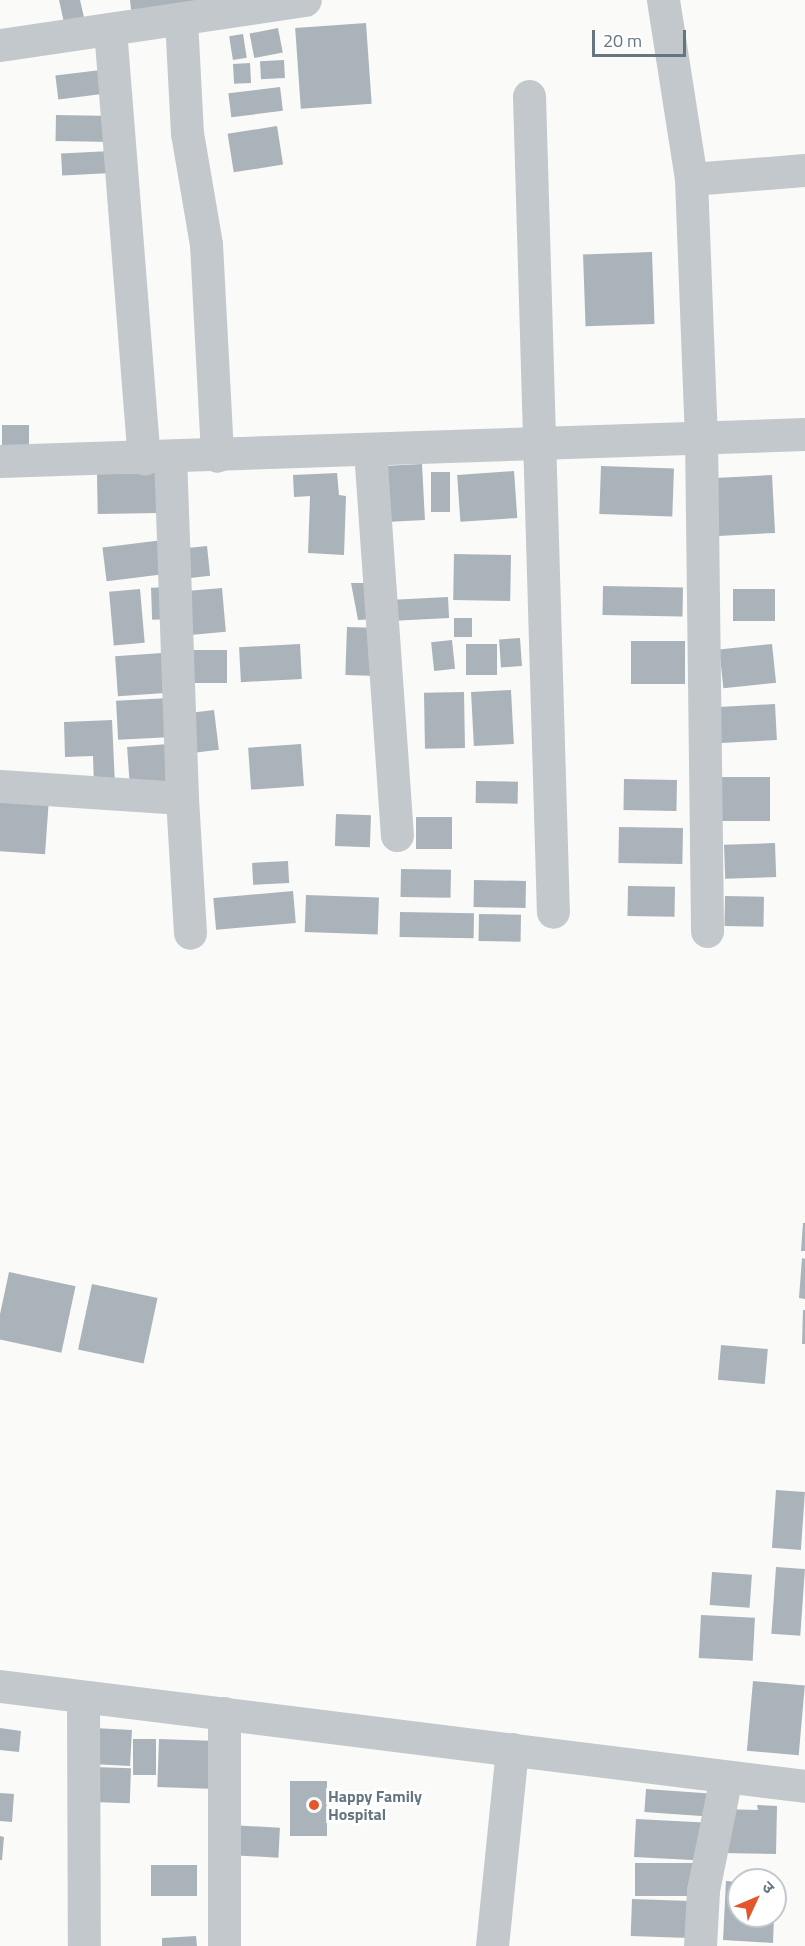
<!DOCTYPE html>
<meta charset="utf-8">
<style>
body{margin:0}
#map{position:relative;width:805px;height:1946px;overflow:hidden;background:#fafaf8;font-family:"Titillium Web","Noto Sans Devanagari",sans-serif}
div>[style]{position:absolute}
.building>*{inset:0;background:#aab3b9;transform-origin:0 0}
.street>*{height:33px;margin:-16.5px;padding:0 16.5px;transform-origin:16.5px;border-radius:16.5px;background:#c3c8cc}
.dots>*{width:16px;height:16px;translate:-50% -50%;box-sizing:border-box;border:3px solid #fff;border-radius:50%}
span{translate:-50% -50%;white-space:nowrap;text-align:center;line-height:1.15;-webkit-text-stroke:6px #fff;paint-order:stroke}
.poi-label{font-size:16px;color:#657683;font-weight:700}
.left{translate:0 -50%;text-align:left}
.north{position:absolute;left:727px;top:1868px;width:60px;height:60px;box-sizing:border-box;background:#fff;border:2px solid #c1c8cd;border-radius:50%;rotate:46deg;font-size:16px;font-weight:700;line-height:24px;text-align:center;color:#657683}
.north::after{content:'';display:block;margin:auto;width:21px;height:27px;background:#e4572e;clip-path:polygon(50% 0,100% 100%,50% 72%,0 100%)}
.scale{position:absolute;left:592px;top:30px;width:94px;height:27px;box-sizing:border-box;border:3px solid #657683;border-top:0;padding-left:8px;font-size:18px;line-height:21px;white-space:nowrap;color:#657683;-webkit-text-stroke:4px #fff;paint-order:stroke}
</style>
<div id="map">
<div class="building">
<i style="clip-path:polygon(59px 0,80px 0,85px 22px,65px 27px)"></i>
<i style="clip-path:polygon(130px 0,208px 0,132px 18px)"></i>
<i style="left:366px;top:23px;width:81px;height:71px;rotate:86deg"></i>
<i style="left:278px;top:28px;width:25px;height:29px;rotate:79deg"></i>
<i style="left:243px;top:34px;width:24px;height:14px;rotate:81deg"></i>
<i style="left:284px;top:60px;width:18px;height:24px;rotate:87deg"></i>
<i style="left:250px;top:63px;width:20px;height:17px;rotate:87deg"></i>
<i style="left:109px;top:69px;width:24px;height:54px;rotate:83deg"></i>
<i style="left:280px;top:87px;width:24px;height:52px;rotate:83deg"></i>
<i style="left:56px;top:115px;width:58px;height:26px;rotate:1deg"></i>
<i style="left:277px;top:126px;width:39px;height:50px;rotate:81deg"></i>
<i style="left:111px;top:151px;width:22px;height:50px;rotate:87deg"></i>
<i style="left:652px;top:252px;width:72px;height:69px;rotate:88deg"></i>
<i style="left:2px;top:425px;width:27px;height:34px"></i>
<i style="left:422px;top:464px;width:56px;height:44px;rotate:87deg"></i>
<i style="left:601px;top:466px;width:73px;height:48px;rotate:2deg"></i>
<i style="left:514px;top:471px;width:47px;height:57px;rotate:86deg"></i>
<i style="left:431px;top:472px;width:19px;height:40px"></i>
<i style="left:156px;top:473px;width:40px;height:59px;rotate:89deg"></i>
<i style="clip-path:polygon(337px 473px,339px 495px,346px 496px,344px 555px,308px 553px,310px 496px,294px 497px,293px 475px)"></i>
<i style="left:772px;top:475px;width:58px;height:57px;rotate:87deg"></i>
<i style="left:163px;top:540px;width:34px;height:61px;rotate:83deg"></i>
<i style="left:207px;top:546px;width:30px;height:20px;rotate:84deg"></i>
<i style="left:454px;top:554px;width:57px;height:46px;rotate:1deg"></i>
<i style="clip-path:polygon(351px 583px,375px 583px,376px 619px,358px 620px)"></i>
<i style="left:603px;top:586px;width:80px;height:29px;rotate:1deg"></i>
<i style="left:171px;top:587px;width:32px;height:20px;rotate:88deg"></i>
<i style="left:222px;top:588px;width:44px;height:41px;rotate:85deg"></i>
<i style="left:140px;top:589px;width:54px;height:31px;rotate:85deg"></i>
<i style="left:733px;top:589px;width:42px;height:32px"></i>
<i style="left:448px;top:597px;width:21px;height:54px;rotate:87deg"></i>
<i style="left:454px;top:618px;width:18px;height:19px"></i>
<i style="left:347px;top:627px;width:25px;height:48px;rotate:2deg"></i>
<i style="left:520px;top:638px;width:28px;height:21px;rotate:86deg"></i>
<i style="left:452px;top:640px;width:29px;height:21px;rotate:84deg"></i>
<i style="left:631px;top:641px;width:54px;height:43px"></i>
<i style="left:300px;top:644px;width:35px;height:61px;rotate:87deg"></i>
<i style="left:497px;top:644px;width:31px;height:31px;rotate:90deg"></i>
<i style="left:772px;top:644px;width:39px;height:53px;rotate:84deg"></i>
<i style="left:185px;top:650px;width:42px;height:33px"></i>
<i style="left:162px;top:653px;width:40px;height:47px;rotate:86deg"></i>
<i style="left:511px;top:690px;width:54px;height:40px;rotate:87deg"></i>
<i style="left:464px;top:692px;width:56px;height:40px;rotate:89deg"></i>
<i style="left:170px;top:698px;width:39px;height:54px;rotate:87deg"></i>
<i style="left:775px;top:704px;width:36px;height:56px;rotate:87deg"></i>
<i style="left:214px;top:710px;width:40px;height:25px;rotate:83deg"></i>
<i style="clip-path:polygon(112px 720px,115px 785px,94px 786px,93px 756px,65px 757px,64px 722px)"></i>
<i style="left:169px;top:744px;width:40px;height:42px;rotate:86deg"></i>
<i style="left:301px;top:744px;width:42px;height:53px;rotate:86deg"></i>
<i style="left:720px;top:777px;width:50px;height:44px"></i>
<i style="left:624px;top:779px;width:53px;height:31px;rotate:1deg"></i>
<i style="left:476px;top:781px;width:42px;height:22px;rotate:1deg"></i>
<i style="left:0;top:796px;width:49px;height:55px;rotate:4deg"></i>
<i style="left:336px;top:814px;width:35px;height:32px;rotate:2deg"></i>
<i style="left:416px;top:817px;width:36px;height:32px"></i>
<i style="left:619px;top:827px;width:64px;height:36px;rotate:1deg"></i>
<i style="left:775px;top:843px;width:34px;height:51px;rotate:88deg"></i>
<i style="left:288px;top:861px;width:22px;height:36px;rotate:87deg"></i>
<i style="left:401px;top:869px;width:50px;height:28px;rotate:1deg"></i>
<i style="left:474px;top:880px;width:52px;height:27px;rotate:1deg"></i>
<i style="left:628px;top:886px;width:47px;height:30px;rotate:1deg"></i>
<i style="left:293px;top:891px;width:32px;height:80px;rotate:85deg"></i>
<i style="left:306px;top:895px;width:73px;height:37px;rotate:2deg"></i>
<i style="left:725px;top:896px;width:39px;height:30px;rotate:1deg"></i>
<i style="left:400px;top:912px;width:74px;height:25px;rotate:1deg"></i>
<i style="left:479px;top:914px;width:42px;height:27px;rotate:1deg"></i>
<i style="clip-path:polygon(803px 1223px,805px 1223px,805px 1251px,801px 1251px)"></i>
<i style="clip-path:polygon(802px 1258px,805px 1259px,805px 1299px,799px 1298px)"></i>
<i style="left:9px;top:1272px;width:68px;height:68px;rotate:12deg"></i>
<i style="left:92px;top:1284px;width:67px;height:67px;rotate:12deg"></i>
<i style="clip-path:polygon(803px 1310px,805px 1310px,805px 1344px,802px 1344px)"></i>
<i style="left:721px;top:1345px;width:47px;height:35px;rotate:5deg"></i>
<i style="left:776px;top:1490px;width:29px;height:58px;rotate:4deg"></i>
<i style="left:776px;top:1567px;width:29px;height:67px;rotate:4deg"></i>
<i style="left:712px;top:1572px;width:40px;height:33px;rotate:4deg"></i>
<i style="left:701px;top:1615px;width:54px;height:43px;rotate:3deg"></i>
<i style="left:753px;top:1681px;width:52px;height:70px;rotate:5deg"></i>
<i style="clip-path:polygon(0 1728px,21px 1731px,19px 1752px,0 1750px)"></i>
<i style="left:94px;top:1728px;width:38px;height:36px;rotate:3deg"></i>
<i style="left:133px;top:1739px;width:23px;height:36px"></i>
<i style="left:159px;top:1739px;width:51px;height:48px;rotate:2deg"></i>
<i style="left:94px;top:1767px;width:37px;height:35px;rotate:2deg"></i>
<i style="left:290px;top:1781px;width:37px;height:55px"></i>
<i style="left:646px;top:1789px;width:64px;height:23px;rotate:4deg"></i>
<i style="clip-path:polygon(0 1793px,14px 1794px,12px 1822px,0 1821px)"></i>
<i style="clip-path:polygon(757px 1805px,777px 1806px,776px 1854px,720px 1853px,721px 1809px,758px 1810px)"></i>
<i style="left:636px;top:1819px;width:68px;height:38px;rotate:3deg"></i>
<i style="left:229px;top:1825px;width:51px;height:30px;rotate:3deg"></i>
<i style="clip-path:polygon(0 1836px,4px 1837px,2px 1860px,0 1860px)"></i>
<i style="left:635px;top:1863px;width:63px;height:33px"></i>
<i style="left:197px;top:1865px;width:31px;height:46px;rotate:90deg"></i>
<i style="clip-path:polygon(726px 1881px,739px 1882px,739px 1916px,774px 1916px,773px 1943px,723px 1940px)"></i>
<i style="left:632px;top:1899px;width:59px;height:37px;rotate:2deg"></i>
<i style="clip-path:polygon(196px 1936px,197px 1946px,162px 1946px,162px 1938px)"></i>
</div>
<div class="street">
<i style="left:663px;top:0;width:181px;rotate:81.1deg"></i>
<i style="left:691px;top:179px;width:256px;rotate:87.8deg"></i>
<i style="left:701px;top:435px;width:496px;rotate:89.3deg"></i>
<i style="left:181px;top:19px;width:114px;rotate:87deg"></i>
<i style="left:187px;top:133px;width:113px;rotate:80.3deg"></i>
<i style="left:206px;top:244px;width:212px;rotate:87deg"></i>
<i style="left:110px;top:29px;width:431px;rotate:85.5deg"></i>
<i style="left:0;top:45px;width:308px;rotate:-8.4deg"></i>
<i style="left:529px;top:96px;width:816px;rotate:88.32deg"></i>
<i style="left:691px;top:179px;width:114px;rotate:-4.5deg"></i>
<i style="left:370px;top:450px;width:386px;rotate:86deg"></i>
<i style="left:0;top:461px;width:805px;rotate:-1.92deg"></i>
<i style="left:0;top:786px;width:182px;rotate:3.8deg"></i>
<i style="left:182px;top:798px;width:340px;rotate:-92deg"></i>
<i style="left:182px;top:798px;width:135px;rotate:86.6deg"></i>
<i style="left:0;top:1686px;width:811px;rotate:7.08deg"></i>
<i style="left:83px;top:1700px;width:246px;rotate:89.8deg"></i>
<i style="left:224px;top:1946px;width:233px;rotate:-90deg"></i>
<i style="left:492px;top:1946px;width:198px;rotate:-84.2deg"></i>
<i style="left:700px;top:1946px;width:56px;rotate:-86.9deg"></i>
<i style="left:703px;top:1890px;width:115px;rotate:-78.5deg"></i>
</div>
<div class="dots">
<i style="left:314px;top:1805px;background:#e4572e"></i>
</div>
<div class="poi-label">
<span class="left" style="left:328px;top:1805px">Happy Family<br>Hospital</span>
</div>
<div class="north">उ</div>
<div class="scale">20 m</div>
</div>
